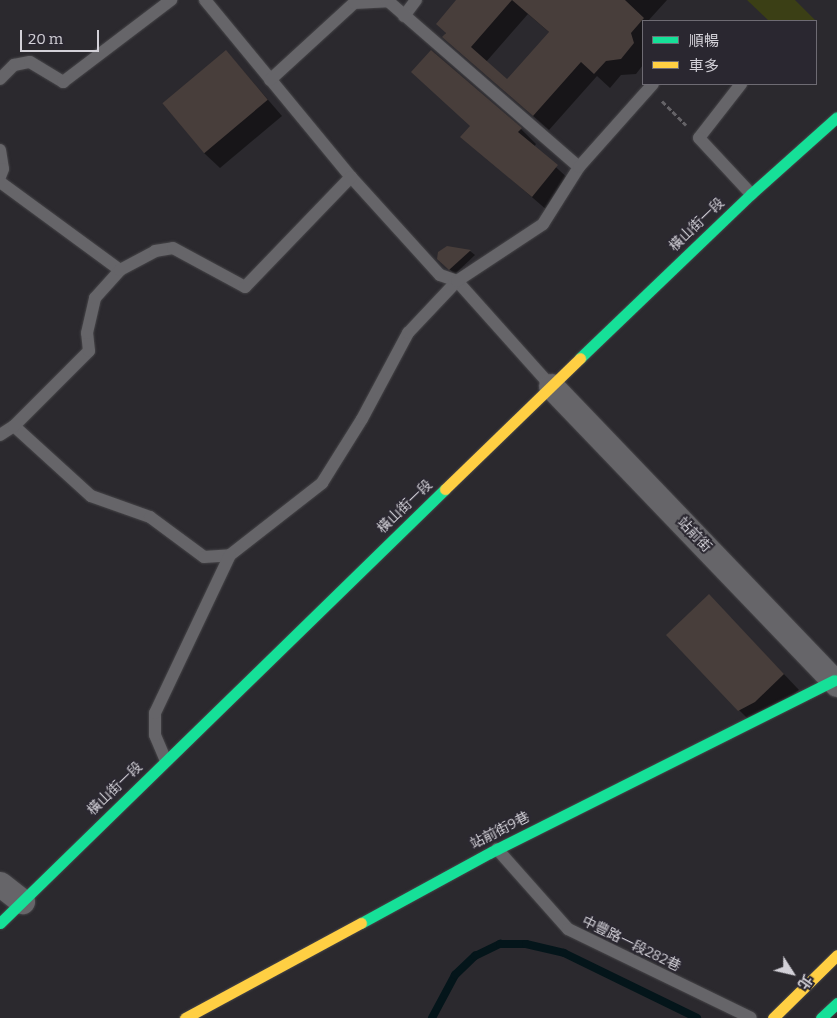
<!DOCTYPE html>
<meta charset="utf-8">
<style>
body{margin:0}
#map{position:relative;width:837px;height:1018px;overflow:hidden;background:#2b292e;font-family:Bitter,"Noto Sans TC",serif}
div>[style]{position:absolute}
.green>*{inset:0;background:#3b3f15}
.shadow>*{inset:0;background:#0007}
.stream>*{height:8px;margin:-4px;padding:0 4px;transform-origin:4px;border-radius:4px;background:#04151a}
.building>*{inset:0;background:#483e3b;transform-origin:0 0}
.path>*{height:3px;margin-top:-1.5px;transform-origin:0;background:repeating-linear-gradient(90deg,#656367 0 5px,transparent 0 7.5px)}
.roads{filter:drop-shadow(0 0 1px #464548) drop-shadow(0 0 1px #464548)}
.lane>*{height:12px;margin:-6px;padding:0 6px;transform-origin:6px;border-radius:6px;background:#666569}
.street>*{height:25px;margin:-12.5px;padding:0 12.5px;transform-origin:12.5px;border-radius:12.5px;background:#666569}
.fast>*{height:11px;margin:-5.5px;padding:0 5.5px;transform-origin:5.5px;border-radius:5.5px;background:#16e098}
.slow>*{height:11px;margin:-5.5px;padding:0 5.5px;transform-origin:5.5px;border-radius:5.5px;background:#ffcf43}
span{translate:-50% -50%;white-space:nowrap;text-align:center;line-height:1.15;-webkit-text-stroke:4px #2a2730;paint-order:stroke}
.street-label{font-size:14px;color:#d3d1d8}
.legend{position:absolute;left:642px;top:20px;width:175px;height:65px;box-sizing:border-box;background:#2a2730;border:1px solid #6e6b73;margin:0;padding:6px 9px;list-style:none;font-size:15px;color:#d3d1d8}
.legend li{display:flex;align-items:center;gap:10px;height:25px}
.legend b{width:25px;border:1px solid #6e6b73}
.north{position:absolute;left:767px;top:948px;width:50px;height:50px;-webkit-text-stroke:4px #2a2730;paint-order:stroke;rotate:125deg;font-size:14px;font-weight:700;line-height:20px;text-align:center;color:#d3d1d8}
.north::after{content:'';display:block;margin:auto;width:18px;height:22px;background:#d3d1d8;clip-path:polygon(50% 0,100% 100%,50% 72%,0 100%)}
.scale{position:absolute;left:20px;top:30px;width:79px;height:22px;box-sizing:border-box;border:2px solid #d3d1d8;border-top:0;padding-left:6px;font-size:15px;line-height:18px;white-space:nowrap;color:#d3d1d8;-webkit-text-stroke:4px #2a2730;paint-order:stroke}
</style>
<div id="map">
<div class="green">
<i style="clip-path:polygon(747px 0,795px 0,817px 22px,769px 21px)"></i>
</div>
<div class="shadow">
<i style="clip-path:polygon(evenodd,458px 0,667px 0,648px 21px,643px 21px,643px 65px,636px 74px,621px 75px,610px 88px,597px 76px,549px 130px,444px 37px,458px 0,528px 14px,550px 33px,507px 81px,486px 62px,528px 14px)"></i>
<i style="clip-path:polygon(226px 51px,282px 116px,220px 168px,204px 153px)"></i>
<i style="clip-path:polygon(432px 51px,521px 129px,536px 144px,534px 147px,572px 182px,548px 211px,462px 137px,471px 126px)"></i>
<i style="clip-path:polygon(448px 248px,470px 251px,475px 255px,455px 274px,443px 264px)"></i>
<i style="clip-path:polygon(724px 611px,799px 690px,754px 725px,739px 710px)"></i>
</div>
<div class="stream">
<i style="left:432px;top:1018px;width:49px;rotate:-61.9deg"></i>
<i style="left:455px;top:975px;width:28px;rotate:-44deg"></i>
<i style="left:475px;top:956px;width:28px;rotate:-26deg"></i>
<i style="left:500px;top:944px;width:26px"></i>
<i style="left:526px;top:944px;width:39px;rotate:13deg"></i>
<i style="left:564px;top:953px;width:148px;rotate:26deg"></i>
</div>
<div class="building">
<i style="clip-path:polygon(456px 0,512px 0,471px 47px,507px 79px,549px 32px,512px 0,625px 0,644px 18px,631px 33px,634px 43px,621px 59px,606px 61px,594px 74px,581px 62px,533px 116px,442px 37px,446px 33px,436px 24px)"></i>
<i style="left:226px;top:50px;width:65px;height:83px;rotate:50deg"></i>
<i style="clip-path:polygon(431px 50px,522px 128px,518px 132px,558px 165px,532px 197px,460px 137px,470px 126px,411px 72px)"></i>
<i style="clip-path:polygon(447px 246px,471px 250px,449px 270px,437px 259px,438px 252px)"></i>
<i style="clip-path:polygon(709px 594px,784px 674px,755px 702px,738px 711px,666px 635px)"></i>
</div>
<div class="path">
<i style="left:662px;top:101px;width:34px;rotate:45deg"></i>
</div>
<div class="roads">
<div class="lane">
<i style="left:205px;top:0;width:229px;rotate:50.5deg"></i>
<i style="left:351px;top:177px;width:132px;rotate:47.8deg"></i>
<i style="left:440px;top:275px;width:18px;rotate:19deg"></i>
<i style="left:457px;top:281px;width:141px;rotate:48.2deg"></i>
<i style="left:404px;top:16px;width:20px;rotate:-53deg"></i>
<i style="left:0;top:79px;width:20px;rotate:-45deg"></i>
<i style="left:14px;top:65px;width:16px;rotate:-11deg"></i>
<i style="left:30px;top:62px;width:39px;rotate:31deg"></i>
<i style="left:63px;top:82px;width:136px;rotate:-37.2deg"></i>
<i style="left:270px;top:80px;width:114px;rotate:-42.5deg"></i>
<i style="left:354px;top:3px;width:34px;rotate:-3deg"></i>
<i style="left:388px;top:1px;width:253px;rotate:41deg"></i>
<i style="left:741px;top:84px;width:68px;rotate:127.9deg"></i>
<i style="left:699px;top:138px;width:76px;rotate:47.1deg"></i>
<i style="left:0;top:150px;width:19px;rotate:81deg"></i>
<i style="left:3px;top:169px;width:9px;rotate:111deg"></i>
<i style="left:0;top:182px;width:149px;rotate:36.3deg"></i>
<i style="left:14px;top:426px;width:104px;rotate:42.3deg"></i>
<i style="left:91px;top:496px;width:63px;rotate:19.6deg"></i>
<i style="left:150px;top:517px;width:67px;rotate:36.5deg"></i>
<i style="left:204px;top:557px;width:26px;rotate:-4deg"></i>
<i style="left:230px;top:555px;width:117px;rotate:-38deg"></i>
<i style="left:322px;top:483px;width:75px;rotate:-58deg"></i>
<i style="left:362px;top:419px;width:98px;rotate:-61.9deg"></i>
<i style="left:408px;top:333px;width:71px;rotate:-46.7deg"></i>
<i style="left:457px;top:281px;width:103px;rotate:-33.5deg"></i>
<i style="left:543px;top:224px;width:67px;rotate:-57.7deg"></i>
<i style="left:579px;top:167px;width:111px;rotate:-48.3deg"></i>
<i style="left:0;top:435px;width:17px;rotate:-33deg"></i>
<i style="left:14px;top:426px;width:106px;rotate:-45deg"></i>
<i style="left:89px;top:351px;width:18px;rotate:-96deg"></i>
<i style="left:87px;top:333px;width:36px;rotate:-77deg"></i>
<i style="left:95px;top:298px;width:38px;rotate:-48deg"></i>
<i style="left:120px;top:270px;width:40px;rotate:-28deg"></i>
<i style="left:155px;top:251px;width:18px;rotate:-9deg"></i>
<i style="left:173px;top:248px;width:82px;rotate:28.4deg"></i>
<i style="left:245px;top:287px;width:153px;rotate:-46.1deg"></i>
<i style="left:166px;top:761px;width:28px;rotate:-113deg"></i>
<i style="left:155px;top:735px;width:22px;rotate:-90deg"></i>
<i style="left:155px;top:713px;width:175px;rotate:-64.6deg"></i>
<i style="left:497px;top:849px;width:107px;rotate:48.4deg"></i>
<i style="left:568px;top:929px;width:203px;rotate:25.9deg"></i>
</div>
<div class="street">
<i style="left:551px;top:386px;width:413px;rotate:46.2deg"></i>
<i style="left:0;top:884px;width:28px;rotate:38deg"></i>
</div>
<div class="fast">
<i style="left:580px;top:358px;width:237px;rotate:-43.8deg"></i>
<i style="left:751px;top:194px;width:115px;rotate:-41.8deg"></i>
<i style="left:0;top:923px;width:622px;rotate:-44.28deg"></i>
<i style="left:361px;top:923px;width:155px;rotate:-28.6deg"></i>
<i style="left:497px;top:849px;width:377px;rotate:-26.6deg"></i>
<i style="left:821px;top:1018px;width:22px;rotate:-43deg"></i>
</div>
<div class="slow">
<i style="left:445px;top:489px;width:188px;rotate:-44.1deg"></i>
<i style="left:185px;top:1018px;width:200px;rotate:-28.4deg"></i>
<i style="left:773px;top:1018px;width:90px;rotate:-44.5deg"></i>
</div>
</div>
<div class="street-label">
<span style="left:697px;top:225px;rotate:-44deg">橫山街一段</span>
<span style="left:405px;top:507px;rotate:-44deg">橫山街一段</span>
<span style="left:694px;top:535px;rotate:46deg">站前街</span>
<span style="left:115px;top:789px;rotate:-44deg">橫山街一段</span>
<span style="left:500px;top:831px;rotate:-27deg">站前街9巷</span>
<span style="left:631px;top:944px;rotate:26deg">中豐路一段282巷</span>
</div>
<ul class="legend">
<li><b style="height:6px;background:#16e098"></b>順暢</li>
<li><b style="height:6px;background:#ffcf43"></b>車多</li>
</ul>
<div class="north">北</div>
<div class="scale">20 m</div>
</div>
